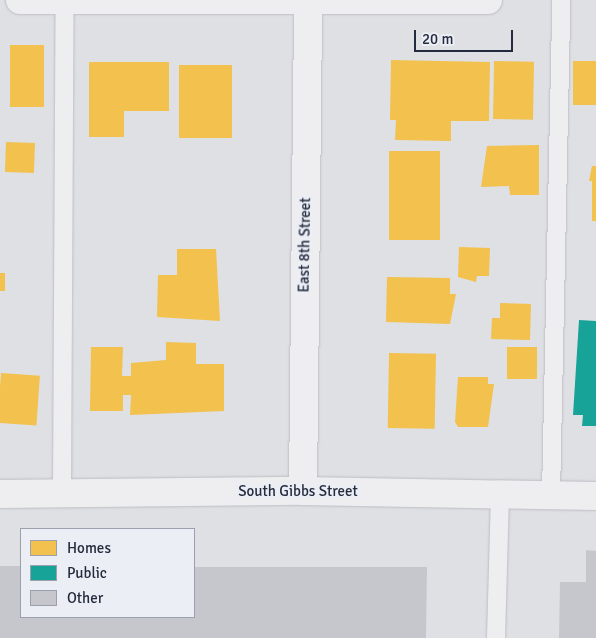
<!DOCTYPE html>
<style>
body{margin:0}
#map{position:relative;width:596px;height:638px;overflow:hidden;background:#dfe0e4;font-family:Signika,sans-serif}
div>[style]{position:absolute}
.homes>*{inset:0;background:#f2c14e;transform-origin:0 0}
.public>*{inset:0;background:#17a398}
.building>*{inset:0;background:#c6c7cc}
.roads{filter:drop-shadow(0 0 1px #bcbdc2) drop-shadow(0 0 1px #bcbdc2)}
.lane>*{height:18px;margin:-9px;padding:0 9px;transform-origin:9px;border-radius:9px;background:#eeeef1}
.street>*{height:28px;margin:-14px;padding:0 14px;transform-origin:14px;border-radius:14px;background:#eeeef1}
span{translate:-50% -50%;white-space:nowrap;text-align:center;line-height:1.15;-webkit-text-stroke:5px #ebeef5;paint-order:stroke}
.street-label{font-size:15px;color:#252b3e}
.legend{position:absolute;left:20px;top:528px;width:175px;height:90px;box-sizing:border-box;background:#ebeef5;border:1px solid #9ca0ac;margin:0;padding:6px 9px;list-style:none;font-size:15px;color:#252b3e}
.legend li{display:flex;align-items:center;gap:10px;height:25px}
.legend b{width:25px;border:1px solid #9ca0ac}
.scale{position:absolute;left:414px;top:30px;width:99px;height:22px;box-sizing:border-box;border:2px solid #252b3e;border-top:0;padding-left:6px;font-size:15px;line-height:18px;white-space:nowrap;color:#252b3e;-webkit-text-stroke:4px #ebeef5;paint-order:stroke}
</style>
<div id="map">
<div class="homes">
<i style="left:10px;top:45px;width:34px;height:62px"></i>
<i style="clip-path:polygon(391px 60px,490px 62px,489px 121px,451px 121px,451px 141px,395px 140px,396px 120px,390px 120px)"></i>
<i style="left:494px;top:61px;width:40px;height:58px;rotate:1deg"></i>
<i style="left:573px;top:61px;width:23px;height:44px"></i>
<i style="clip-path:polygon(89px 62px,169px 62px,169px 111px,124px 111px,124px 137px,89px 137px)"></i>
<i style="left:179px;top:65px;width:53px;height:73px"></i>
<i style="left:6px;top:142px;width:29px;height:30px;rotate:2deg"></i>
<i style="clip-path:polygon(539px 145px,539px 195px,510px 195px,509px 186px,481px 187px,487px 146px)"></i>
<i style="left:389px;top:151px;width:51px;height:89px"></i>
<i style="clip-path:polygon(592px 166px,596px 166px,596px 221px,592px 221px,592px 181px,589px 181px)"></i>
<i style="clip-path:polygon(459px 247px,490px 248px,489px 276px,477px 276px,476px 282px,458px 277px)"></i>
<i style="clip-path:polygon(177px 249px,216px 249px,220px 321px,157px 317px,158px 275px,177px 275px)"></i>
<i style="left:0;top:273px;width:5px;height:18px"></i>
<i style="clip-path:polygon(387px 277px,450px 278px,450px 294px,456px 294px,450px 324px,386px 322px)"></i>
<i style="clip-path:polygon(500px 303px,531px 304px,530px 340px,491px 339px,492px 318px,500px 318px)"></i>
<i style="clip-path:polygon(166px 342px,196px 343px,196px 364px,224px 364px,224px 411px,130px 415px,131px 395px,123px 395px,123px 411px,90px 411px,91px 347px,123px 347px,122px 376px,131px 376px,131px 363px,166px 360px)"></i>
<i style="left:507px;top:347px;width:30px;height:32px"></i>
<i style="left:389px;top:353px;width:47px;height:75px;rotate:1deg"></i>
<i style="left:1px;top:373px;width:39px;height:50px;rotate:4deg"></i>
<i style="clip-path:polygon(458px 377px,488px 377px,488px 384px,494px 384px,488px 427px,458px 427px,455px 422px)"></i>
</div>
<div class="public">
<i style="clip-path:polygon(579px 320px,596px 321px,596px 426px,582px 426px,583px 415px,573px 415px)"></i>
</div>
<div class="building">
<i style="clip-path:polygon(586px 550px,596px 551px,596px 638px,559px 638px,560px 582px,586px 582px)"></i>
<i style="clip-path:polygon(0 566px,21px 566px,21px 617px,194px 617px,194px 567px,427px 567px,426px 638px,0 638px)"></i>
</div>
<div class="roads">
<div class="lane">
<i style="left:62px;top:493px;width:493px;rotate:-89.7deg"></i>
<i style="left:551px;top:495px;width:495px;rotate:-88.8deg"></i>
<i style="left:496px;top:638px;width:144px;rotate:-88.4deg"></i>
</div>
<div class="street">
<i style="left:20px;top:0;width:468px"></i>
<i style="left:303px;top:491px;width:491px;rotate:-89.4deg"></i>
<i style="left:0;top:494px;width:303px;rotate:-0.6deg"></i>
<i style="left:303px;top:491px;width:293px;rotate:1deg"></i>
</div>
</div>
<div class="street-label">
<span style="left:305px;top:245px;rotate:-89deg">East 8th Street</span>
<span style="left:298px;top:492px">South Gibbs Street</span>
</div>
<ul class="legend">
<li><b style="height:14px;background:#f2c14e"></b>Homes</li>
<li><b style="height:14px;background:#17a398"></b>Public</li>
<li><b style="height:14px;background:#c6c7cc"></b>Other</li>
</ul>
<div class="scale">20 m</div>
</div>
